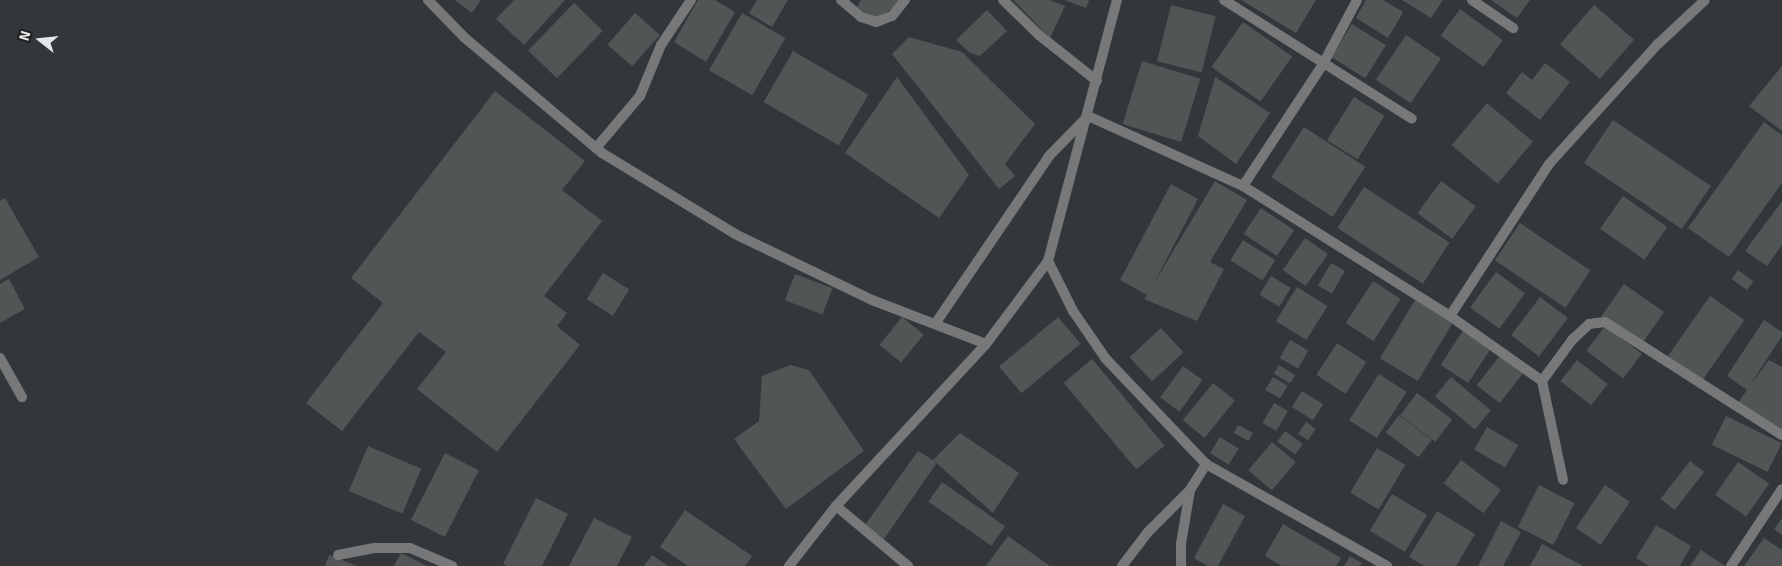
<!DOCTYPE html>
<style>
body{margin:0}
#map{position:relative;width:1782px;height:566px;overflow:hidden;background:#343739;font-family:Signika,sans-serif}
div>[style]{position:absolute}
.building>*{inset:0;background:#515556;transform-origin:0 0}
.minor>*{height:10px;margin:-5px;padding:0 5px;transform-origin:5px;border-radius:5px;background:#767879}
.tertiary>*{height:10px;margin:-5px;padding:0 5px;transform-origin:5px;border-radius:5px;background:#767879}
span{translate:-50% -50%;white-space:nowrap;text-align:center;line-height:1.15;-webkit-text-stroke:4px #1d1e1f;paint-order:stroke}
.north{position:absolute;left:15px;top:15px;width:50px;height:50px;-webkit-text-stroke:4px #1d1e1f;paint-order:stroke;rotate:286deg;font-size:14px;font-weight:700;line-height:20px;text-align:center;color:#e5e7e8}
.north::after{content:'';display:block;margin:auto;width:18px;height:22px;background:#e5e7e8;clip-path:polygon(50% 0,100% 100%,50% 72%,0 100%)}
</style>
<div id="map">
<div class="building">
<i style="clip-path:polygon(455px 0,481px 0,472px 13px)"></i>
<i style="clip-path:polygon(514px 0,565px 0,524px 45px,496px 19px)"></i>
<i style="clip-path:polygon(698px 0,715px 0,735px 12px,706px 62px,674px 42px)"></i>
<i style="clip-path:polygon(757px 0,788px 0,772px 27px,749px 13px)"></i>
<i style="clip-path:polygon(861px 0,898px 0,901px 2px,875px 20px,857px 7px)"></i>
<i style="clip-path:polygon(1013px 0,1049px 0,1065px 6px,1050px 38px)"></i>
<i style="clip-path:polygon(1064px 0,1089px 0,1086px 8px)"></i>
<i style="clip-path:polygon(1241px 0,1316px 0,1296px 33px)"></i>
<i style="clip-path:polygon(1366px 0,1383px 0,1403px 12px,1388px 38px,1356px 18px)"></i>
<i style="clip-path:polygon(1402px 0,1443px 0,1431px 18px)"></i>
<i style="clip-path:polygon(1491px 0,1530px 0,1517px 18px)"></i>
<i style="left:574px;top:3px;width:40px;height:66px;rotate:44deg"></i>
<i style="left:1171px;top:5px;width:46px;height:58px;rotate:14deg"></i>
<i style="left:1594px;top:5px;width:53px;height:52px;rotate:41deg"></i>
<i style="left:1460px;top:9px;width:53px;height:33px;rotate:36deg"></i>
<i style="clip-path:polygon(987px 10px,1007px 31px,980px 56px,970px 53px,956px 40px)"></i>
<i style="left:635px;top:13px;width:33px;height:42px;rotate:41deg"></i>
<i style="left:742px;top:13px;width:50px;height:66px;rotate:30deg"></i>
<i style="left:1243px;top:22px;width:60px;height:55px;rotate:35deg"></i>
<i style="left:1352px;top:24px;width:40px;height:39px;rotate:32deg"></i>
<i style="left:1406px;top:35px;width:42px;height:54px;rotate:34deg"></i>
<i style="clip-path:polygon(909px 37px,962px 52px,1035px 124px,1005px 164px,1015px 176px,999px 189px,892px 54px)"></i>
<i style="left:793px;top:51px;width:87px;height:59px;rotate:30deg"></i>
<i style="left:1142px;top:61px;width:61px;height:66px;rotate:17deg"></i>
<i style="clip-path:polygon(1545px 63px,1570px 82px,1540px 120px,1506px 93px,1522px 72px,1532px 80px)"></i>
<i style="clip-path:polygon(1782px 66px,1782px 131px,1749px 106px)"></i>
<i style="clip-path:polygon(897px 77px,969px 175px,939px 218px,845px 153px)"></i>
<i style="clip-path:polygon(1215px 77px,1270px 113px,1236px 164px,1198px 136px)"></i>
<i style="clip-path:polygon(495px 91px,585px 161px,562px 190px,602px 221px,544px 296px,567px 313px,557px 326px,580px 345px,497px 452px,417px 389px,446px 352px,419px 332px,342px 431px,306px 403px,383px 303px,351px 278px)"></i>
<i style="left:1354px;top:97px;width:36px;height:51px;rotate:32deg"></i>
<i style="left:1487px;top:103px;width:60px;height:55px;rotate:40deg"></i>
<i style="left:1613px;top:120px;width:118px;height:52px;rotate:34deg"></i>
<i style="clip-path:polygon(1764px 122px,1782px 135px,1782px 183px,1729px 257px,1688px 228px)"></i>
<i style="left:1304px;top:127px;width:73px;height:60px;rotate:33deg"></i>
<i style="clip-path:polygon(1215px 181px,1247px 200px,1210px 262px,1224px 269px,1197px 321px,1144px 299px,1147px 295px,1120px 280px,1171px 184px,1198px 199px,1153px 285px)"></i>
<i style="left:1441px;top:181px;width:43px;height:40px;rotate:36deg"></i>
<i style="left:1364px;top:187px;width:102px;height:49px;rotate:33deg"></i>
<i style="left:1623px;top:196px;width:54px;height:40px;rotate:35deg"></i>
<i style="clip-path:polygon(5px 198px,39px 257px,0 280px,0 201px)"></i>
<i style="clip-path:polygon(1782px 201px,1782px 245px,1767px 266px,1745px 251px)"></i>
<i style="left:1261px;top:208px;width:40px;height:31px;rotate:34deg"></i>
<i style="left:1520px;top:223px;width:85px;height:45px;rotate:34deg"></i>
<i style="left:1305px;top:238px;width:28px;height:39px;rotate:35deg"></i>
<i style="left:1243px;top:240px;width:38px;height:24px;rotate:32deg"></i>
<i style="left:1331px;top:263px;width:16px;height:26px;rotate:30deg"></i>
<i style="left:1738px;top:270px;width:19px;height:11px;rotate:36deg"></i>
<i style="left:1496px;top:272px;width:36px;height:44px;rotate:36deg"></i>
<i style="left:603px;top:273px;width:31px;height:31px;rotate:32deg"></i>
<i style="left:795px;top:274px;width:40px;height:28px;rotate:21deg"></i>
<i style="left:1271px;top:276px;width:23px;height:22px;rotate:31deg"></i>
<i style="clip-path:polygon(9px 279px,25px 309px,0 323px,0 284px)"></i>
<i style="left:1373px;top:281px;width:33px;height:50px;rotate:33deg"></i>
<i style="left:1624px;top:284px;width:49px;height:40px;rotate:35deg"></i>
<i style="left:1297px;top:287px;width:36px;height:40px;rotate:32deg"></i>
<i style="left:1710px;top:296px;width:42px;height:77px;rotate:35deg"></i>
<i style="left:1540px;top:297px;width:35px;height:48px;rotate:37deg"></i>
<i style="left:1415px;top:300px;width:44px;height:68px;rotate:31deg"></i>
<i style="left:902px;top:317px;width:28px;height:36px;rotate:39deg"></i>
<i style="left:1058px;top:317px;width:35px;height:77px;rotate:50deg"></i>
<i style="clip-path:polygon(1764px 320px,1782px 332px,1782px 336px,1748px 388px,1769px 360px,1782px 367px,1782px 430px,1737px 404px,1747px 390px,1727px 376px)"></i>
<i style="left:1605px;top:326px;width:46px;height:31px;rotate:37deg"></i>
<i style="left:1161px;top:328px;width:33px;height:43px;rotate:47deg"></i>
<i style="left:1464px;top:329px;width:33px;height:43px;rotate:33deg"></i>
<i style="left:1290px;top:340px;width:21px;height:21px;rotate:29deg"></i>
<i style="left:1337px;top:343px;width:35px;height:38px;rotate:33deg"></i>
<i style="left:1502px;top:353px;width:29px;height:41px;rotate:38deg"></i>
<i style="left:1092px;top:359px;width:113px;height:37px;rotate:50deg"></i>
<i style="left:1577px;top:360px;width:39px;height:27px;rotate:38deg"></i>
<i style="clip-path:polygon(791px 365px,809px 370px,864px 451px,786px 509px,734px 439px,759px 421px,762px 376px)"></i>
<i style="left:1279px;top:365px;width:19px;height:10px;rotate:32deg"></i>
<i style="left:1183px;top:366px;width:24px;height:39px;rotate:36deg"></i>
<i style="left:1379px;top:374px;width:33px;height:55px;rotate:33deg"></i>
<i style="left:1273px;top:377px;width:17px;height:15px;rotate:31deg"></i>
<i style="left:1451px;top:377px;width:52px;height:25px;rotate:40deg"></i>
<i style="left:1213px;top:383px;width:28px;height:48px;rotate:39deg"></i>
<i style="left:1302px;top:391px;width:25px;height:19px;rotate:32deg"></i>
<i style="left:1417px;top:393px;width:44px;height:28px;rotate:37deg"></i>
<i style="left:1274px;top:403px;width:16px;height:23px;rotate:30deg"></i>
<i style="left:1399px;top:415px;width:41px;height:22px;rotate:37deg"></i>
<i style="left:1726px;top:416px;width:62px;height:32px;rotate:26deg"></i>
<i style="left:1306px;top:422px;width:12px;height:14px;rotate:35deg"></i>
<i style="left:1238px;top:425px;width:17px;height:9px;rotate:28deg"></i>
<i style="left:1487px;top:427px;width:36px;height:26px;rotate:30deg"></i>
<i style="left:1285px;top:431px;width:22px;height:13px;rotate:36deg"></i>
<i style="clip-path:polygon(960px 433px,1019px 473px,993px 513px,933px 460px,936px 464px,884px 539px,865px 525px,918px 451px,933px 460px)"></i>
<i style="left:1220px;top:437px;width:22px;height:19px;rotate:32deg"></i>
<i style="left:1272px;top:442px;width:31px;height:37px;rotate:40deg"></i>
<i style="left:368px;top:446px;width:58px;height:49px;rotate:23deg"></i>
<i style="left:1377px;top:448px;width:33px;height:52px;rotate:31deg"></i>
<i style="left:445px;top:453px;width:38px;height:75px;rotate:27deg"></i>
<i style="left:1461px;top:460px;width:50px;height:29px;rotate:37deg"></i>
<i style="left:1690px;top:461px;width:18px;height:48px;rotate:38deg"></i>
<i style="left:1738px;top:462px;width:38px;height:40px;rotate:35deg"></i>
<i style="left:942px;top:482px;width:77px;height:24px;rotate:35deg"></i>
<i style="left:1539px;top:485px;width:40px;height:47px;rotate:27deg"></i>
<i style="left:1605px;top:485px;width:30px;height:52px;rotate:34deg"></i>
<i style="left:1392px;top:494px;width:41px;height:43px;rotate:31deg"></i>
<i style="clip-path:polygon(536px 498px,568px 514px,542px 566px,507px 566px,503px 564px)"></i>
<i style="clip-path:polygon(1223px 504px,1245px 516px,1218px 566px,1208px 566px,1194px 558px)"></i>
<i style="clip-path:polygon(685px 510px,752px 556px,745px 566px,688px 566px,660px 547px)"></i>
<i style="clip-path:polygon(1437px 511px,1475px 534px,1456px 566px,1424px 566px,1409px 557px)"></i>
<i style="clip-path:polygon(594px 518px,632px 537px,617px 566px,569px 566px)"></i>
<i style="clip-path:polygon(1782px 518px,1782px 535px,1774px 529px)"></i>
<i style="clip-path:polygon(1501px 521px,1521px 532px,1503px 566px,1478px 566px)"></i>
<i style="clip-path:polygon(1283px 524px,1341px 558px,1336px 566px,1282px 566px,1265px 556px)"></i>
<i style="clip-path:polygon(1656px 525px,1691px 546px,1680px 566px,1649px 566px,1636px 558px)"></i>
<i style="clip-path:polygon(1008px 536px,1050px 566px,986px 566px)"></i>
<i style="clip-path:polygon(1764px 538px,1782px 550px,1782px 566px,1744px 566px)"></i>
<i style="clip-path:polygon(1542px 544px,1583px 566px,1530px 566px)"></i>
<i style="clip-path:polygon(1701px 550px,1725px 566px,1690px 566px)"></i>
<i style="clip-path:polygon(401px 553px,427px 566px,394px 566px)"></i>
<i style="clip-path:polygon(329px 555px,357px 566px,325px 566px)"></i>
<i style="clip-path:polygon(652px 555px,668px 566px,644px 566px)"></i>
<i style="clip-path:polygon(1350px 556px,1362px 563px,1360px 566px,1344px 566px)"></i>
</div>
<div class="minor">
<i style="left:428px;top:0;width:53px;rotate:45.8deg"></i>
<i style="left:465px;top:38px;width:179px;rotate:40deg"></i>
<i style="left:602px;top:153px;width:156px;rotate:31.3deg"></i>
<i style="left:735px;top:234px;width:152px;rotate:25.7deg"></i>
<i style="left:872px;top:300px;width:122px;rotate:21.1deg"></i>
<i style="left:841px;top:0;width:26px;rotate:40deg"></i>
<i style="left:861px;top:17px;width:16px;rotate:18deg"></i>
<i style="left:876px;top:22px;width:17px;rotate:-21deg"></i>
<i style="left:892px;top:16px;width:21px;rotate:-51deg"></i>
<i style="left:1003px;top:0;width:50px;rotate:44.2deg"></i>
<i style="left:1039px;top:35px;width:74px;rotate:38.4deg"></i>
<i style="left:1224px;top:0;width:222px;rotate:32.3deg"></i>
<i style="left:1472px;top:0;width:50px;rotate:34.3deg"></i>
<i style="left:596px;top:148px;width:68px;rotate:-49.8deg"></i>
<i style="left:640px;top:96px;width:55px;rotate:-67.6deg"></i>
<i style="left:661px;top:45px;width:54px;rotate:-56.3deg"></i>
<i style="left:1243px;top:186px;width:146px;rotate:-56.7deg"></i>
<i style="left:1323px;top:64px;width:72px;rotate:-62deg"></i>
<i style="left:1048px;top:261px;width:56px;rotate:63.4deg"></i>
<i style="left:1073px;top:311px;width:58px;rotate:55.5deg"></i>
<i style="left:1106px;top:359px;width:145px;rotate:46.4deg"></i>
<i style="left:1206px;top:464px;width:208px;rotate:29.4deg"></i>
<i style="left:1450px;top:316px;width:181px;rotate:-56.9deg"></i>
<i style="left:1549px;top:164px;width:162px;rotate:-47.8deg"></i>
<i style="left:1658px;top:44px;width:64px;rotate:-43.1deg"></i>
<i style="left:935px;top:324px;width:203px;rotate:-55.8deg"></i>
<i style="left:1049px;top:156px;width:56px;rotate:-45.7deg"></i>
<i style="left:1088px;top:116px;width:170px;rotate:24.3deg"></i>
<i style="left:1243px;top:186px;width:244px;rotate:32.1deg"></i>
<i style="left:1450px;top:316px;width:113px;rotate:35.2deg"></i>
<i style="left:1542px;top:381px;width:101px;rotate:78deg"></i>
<i style="left:0;top:358px;width:45px;rotate:60.6deg"></i>
<i style="left:1542px;top:381px;width:51px;rotate:-53.8deg"></i>
<i style="left:1572px;top:340px;width:23px;rotate:-43deg"></i>
<i style="left:1589px;top:324px;width:16px;rotate:-7deg"></i>
<i style="left:1605px;top:322px;width:210px;rotate:32.6deg"></i>
<i style="left:836px;top:506px;width:94px;rotate:39.8deg"></i>
<i style="left:338px;top:555px;width:38px;rotate:-11deg"></i>
<i style="left:375px;top:548px;width:35px"></i>
<i style="left:410px;top:548px;width:46px;rotate:23.2deg"></i>
<i style="left:1122px;top:566px;width:43px;rotate:-52.6deg"></i>
<i style="left:1148px;top:532px;width:59px;rotate:-45deg"></i>
<i style="left:1181px;top:566px;width:22px;rotate:-90deg"></i>
<i style="left:1181px;top:544px;width:55px;rotate:-80.5deg"></i>
<i style="left:1190px;top:490px;width:31px;rotate:-58deg"></i>
<i style="left:1731px;top:566px;width:92px;rotate:-56.5deg"></i>
</div>
<div class="tertiary">
<i style="left:789px;top:566px;width:76px;rotate:-51.9deg"></i>
<i style="left:836px;top:506px;width:221px;rotate:-47.2deg"></i>
<i style="left:986px;top:344px;width:104px;rotate:-53.2deg"></i>
<i style="left:1048px;top:261px;width:270px;rotate:-75.2deg"></i>
</div>
<div class="north">N</div>
</div>
